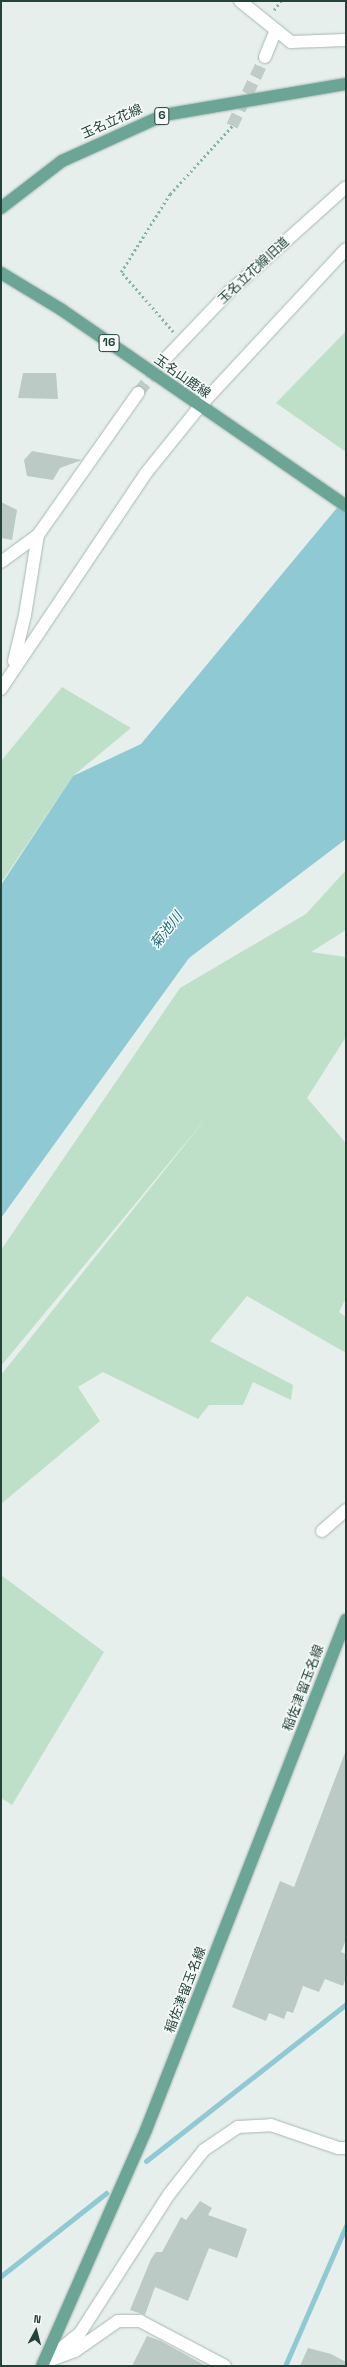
<!DOCTYPE html>
<meta charset="utf-8">
<style>
body{margin:0}
#map{position:relative;width:347px;height:2367px;overflow:hidden;background:#e6efeb;font-family:"Space Grotesk","Noto Sans JP",sans-serif}
div>[style]{position:absolute}
.green>*{inset:0;background:#bfe0c8}
.water>*{inset:0;background:#8ec9d4}
.stream>*{height:5px;margin:-2.5px;padding:0 2.5px;transform-origin:2.5px;border-radius:2.5px;background:#8ec9d4}
.building>*{inset:0;background:#bbcac4}
.minor-tunnel>*{height:12px;margin-top:-6px;transform-origin:0;background:repeating-linear-gradient(90deg,#bfccc8 0 12px,transparent 0 18px)}
.path>*{height:2.5px;margin-top:-1.25px;transform-origin:0;background:repeating-linear-gradient(90deg,#86b3a5 0 2px,transparent 0 5px)}
.roads{filter:drop-shadow(0 0 1px #a8b8b2) drop-shadow(0 0 1px #a8b8b2)}
.minor>*{height:12px;margin:-6px;padding:0 6px;transform-origin:6px;border-radius:6px;background:#fff}
.major>*{height:12px;margin:-6px;padding:0 6px;transform-origin:6px;border-radius:6px;background:#6aa596}
span{translate:-50% -50%;white-space:nowrap;text-align:center;line-height:1.15;-webkit-text-stroke:3px #f7fbf9;paint-order:stroke}
.shield-label span{padding:1px 3px;background:#f7fbf9;border:1px solid;border-radius:3px;-webkit-text-stroke-width:0}
.shield-label{font-size:12px;color:#24423a;font-weight:700}
.street-label{font-size:13px;color:#24423a}
.water-label{font-size:14px;color:#1c6f80;font-style:italic}
.frame{position:absolute;inset:0;border:2px solid #24423a;pointer-events:none}
.north{position:absolute;left:16px;top:2311px;width:40px;height:40px;-webkit-text-stroke:3px #f7fbf9;paint-order:stroke;rotate:7deg;font-size:11px;font-weight:700;line-height:16px;text-align:center;color:#24423a}
.north::after{content:'';display:block;margin:auto;width:14px;height:18px;background:#24423a;clip-path:polygon(50% 0,100% 100%,50% 72%,0 100%)}
</style>
<div id="map">
<div class="green">
<i style="clip-path:polygon(346px 331px,346px 452px,276px 403px)"></i>
<i style="clip-path:polygon(62px 687px,131px 728px,73px 776px,1px 883px,1px 761px)"></i>
<i style="clip-path:polygon(346px 870px,346px 930px,311px 952px,346px 957px,346px 1037px,307px 1098px,346px 1143px,346px 1298px,339px 1312px,346px 1317px,346px 1353px,247px 1296px,210px 1341px,293px 1385px,291px 1400px,253px 1382px,243px 1405px,209px 1405px,198px 1419px,103px 1372px,78px 1387px,100px 1421px,1px 1504px,1px 1375px,207px 1117px,1px 1366px,1px 1250px,180px 988px,306px 914px)"></i>
<i style="clip-path:polygon(1px 1575px,104px 1652px,12px 1805px,1px 1798px)"></i>
</div>
<div class="water">
<i style="clip-path:polygon(346px 497px,346px 839px,189px 958px,1px 1218px,1px 885px,73px 776px,141px 744px)"></i>
</div>
<div class="stream">
<i style="left:146px;top:2161px;width:254px;rotate:-38.1deg"></i>
<i style="left:1px;top:2276px;width:134px;rotate:-38.3deg"></i>
<i style="left:285px;top:2366px;width:153px;rotate:-66.5deg"></i>
</div>
<div class="building">
<i style="clip-path:polygon(23px 373px,56px 373px,58px 399px,18px 398px)"></i>
<i style="clip-path:polygon(32px 451px,82px 460px,60px 468px,53px 480px,27px 476px,24px 460px)"></i>
<i style="clip-path:polygon(1px 502px,17px 510px,12px 540px,1px 538px)"></i>
<i style="clip-path:polygon(346px 1750px,346px 1940px,341px 1952px,346px 1954px,346px 1978px,343px 1986px,325px 1979px,319px 1992px,303px 1986px,293px 2013px,287px 2011px,284px 2019px,269px 2013px,266px 2021px,232px 2007px,280px 1881px,294px 1887px)"></i>
<i style="clip-path:polygon(200px 2201px,212px 2208px,208px 2215px,247px 2229px,237px 2258px,209px 2248px,188px 2301px,155px 2287px,145px 2315px,130px 2310px,151px 2259px,156px 2252px,162px 2252px,181px 2217px,186px 2220px)"></i>
<i style="clip-path:polygon(147px 2336px,161px 2341px,206px 2366px,132px 2366px)"></i>
<i style="clip-path:polygon(308px 2348px,331px 2354px,346px 2362px,346px 2366px,300px 2366px)"></i>
</div>
<div class="minor-tunnel">
<i style="left:232px;top:126px;width:76px;rotate:-64.4deg"></i>
<i style="left:138px;top:393px;width:45px;rotate:-51.3deg"></i>
</div>
<div class="path">
<i style="left:274px;top:10px;width:11px;rotate:-52deg"></i>
<i style="left:173px;top:332px;width:79px;rotate:-130.9deg"></i>
<i style="left:121px;top:272px;width:92px;rotate:-57.9deg"></i>
<i style="left:170px;top:194px;width:92px;rotate:-47.6deg"></i>
</div>
<div class="roads">
<div class="minor">
<i style="left:240px;top:1px;width:65px;rotate:38.8deg"></i>
<i style="left:291px;top:42px;width:55px;rotate:-2.1deg"></i>
<i style="left:265px;top:57px;width:29px;rotate:-68deg"></i>
<i style="left:166px;top:358px;width:91px;rotate:-46.3deg"></i>
<i style="left:229px;top:292px;width:157px;rotate:-41.9deg"></i>
<i style="left:1px;top:562px;width:46px;rotate:-36.1deg"></i>
<i style="left:38px;top:535px;width:174px;rotate:-54.8deg"></i>
<i style="left:14px;top:661px;width:47px;rotate:-76.6deg"></i>
<i style="left:25px;top:615px;width:81px;rotate:-80.8deg"></i>
<i style="left:1px;top:689px;width:260px;rotate:-56.1deg"></i>
<i style="left:146px;top:473px;width:86px;rotate:-51.1deg"></i>
<i style="left:200px;top:406px;width:214px;rotate:-47.1deg"></i>
<i style="left:322px;top:1531px;width:32px;rotate:-41deg"></i>
<i style="left:53px;top:2359px;width:23px;rotate:-20deg"></i>
<i style="left:75px;top:2351px;width:52px;rotate:-34.9deg"></i>
<i style="left:118px;top:2321px;width:22px"></i>
<i style="left:140px;top:2321px;width:96px;rotate:27.9deg"></i>
<i style="left:44px;top:2362px;width:46px;rotate:-38.9deg"></i>
<i style="left:80px;top:2333px;width:166px;rotate:-57.3deg"></i>
<i style="left:170px;top:2193px;width:55px;rotate:-51.7deg"></i>
<i style="left:204px;top:2150px;width:41px;rotate:-34.1deg"></i>
<i style="left:238px;top:2127px;width:33px;rotate:-3deg"></i>
<i style="left:271px;top:2125px;width:71px;rotate:18.9deg"></i>
<i style="left:338px;top:2148px;width:8px"></i>
</div>
<div class="major">
<i style="left:1px;top:208px;width:77px;rotate:-37.6deg"></i>
<i style="left:62px;top:161px;width:112px;rotate:-24.3deg"></i>
<i style="left:164px;top:115px;width:185px;rotate:-9.7deg"></i>
<i style="left:1px;top:273px;width:71px;rotate:31.2deg"></i>
<i style="left:62px;top:310px;width:345px;rotate:34.6deg"></i>
<i style="left:42px;top:2366px;width:258px;rotate:-66.2deg"></i>
<i style="left:146px;top:2130px;width:548px;rotate:-68.59deg"></i>
</div>
</div>
<div class="shield-label">
<span style="left:162px;top:116px">6</span>
<span style="left:109px;top:343px">16</span>
</div>
<div class="street-label">
<span style="left:112px;top:122px;rotate:-24deg">玉名立花線</span>
<span style="left:254px;top:271px;rotate:-43deg">玉名立花線旧道</span>
<span style="left:182px;top:377px;rotate:35deg">玉名山鹿線</span>
<span style="left:304px;top:1688px;rotate:-69deg">稲佐津留玉名線</span>
<span style="left:186px;top:1990px;rotate:-69deg">稲佐津留玉名線</span>
</div>
<div class="water-label">
<span style="left:166px;top:930px;rotate:-52deg">菊池川</span>
</div>
<div class="frame"></div>
<div class="north">N</div>
</div>
